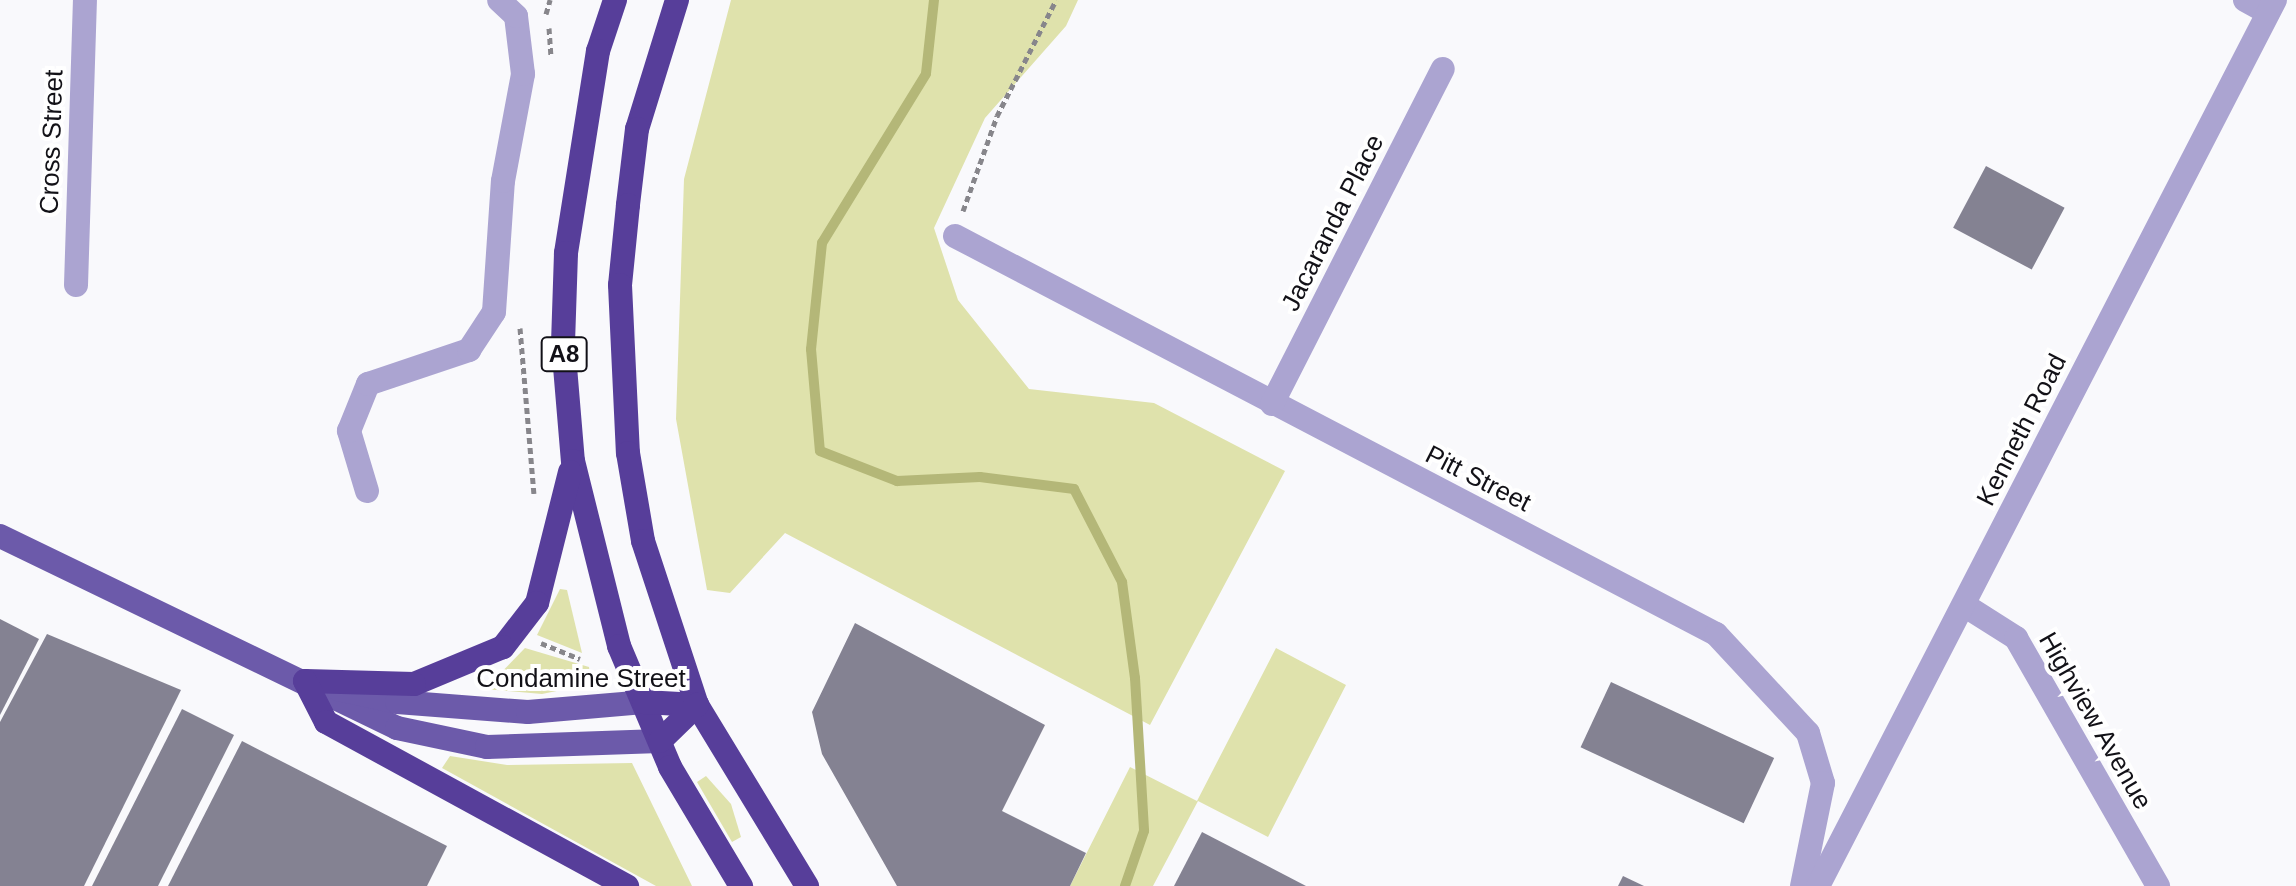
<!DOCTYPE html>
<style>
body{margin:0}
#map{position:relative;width:2296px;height:886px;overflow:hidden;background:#f9f9fc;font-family:Arial,sans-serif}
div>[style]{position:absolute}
.green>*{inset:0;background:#dfe2ac}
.stream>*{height:10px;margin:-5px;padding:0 5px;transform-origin:5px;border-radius:5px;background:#b4b778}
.building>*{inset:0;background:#848292;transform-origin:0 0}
.path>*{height:5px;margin-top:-2.5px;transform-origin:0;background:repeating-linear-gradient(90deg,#87868b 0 6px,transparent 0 10px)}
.minor>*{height:24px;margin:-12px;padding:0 12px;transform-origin:12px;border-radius:12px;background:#aba4d1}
.major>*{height:24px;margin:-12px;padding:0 12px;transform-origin:12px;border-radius:12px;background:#6c5aaa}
.highway>*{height:24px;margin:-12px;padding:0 12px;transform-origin:12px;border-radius:12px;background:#573e9a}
span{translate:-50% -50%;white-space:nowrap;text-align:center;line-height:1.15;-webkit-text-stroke:8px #fff;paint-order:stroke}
.shield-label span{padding:2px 6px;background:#fff;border:2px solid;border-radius:6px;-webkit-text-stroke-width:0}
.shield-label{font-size:24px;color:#121117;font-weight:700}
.street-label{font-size:26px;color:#121117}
</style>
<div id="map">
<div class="green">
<i style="clip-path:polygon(731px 0,1078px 0,1066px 26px,985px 118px,934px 228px,958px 300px,1029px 389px,1154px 403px,1285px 471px,1150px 725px,785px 533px,730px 593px,707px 590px,676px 419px,684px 179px)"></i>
<i style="clip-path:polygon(560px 589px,567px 590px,582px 653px,537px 635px)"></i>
<i style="clip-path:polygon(525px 648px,589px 667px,591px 684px,542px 694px,485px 689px)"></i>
<i style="clip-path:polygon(1276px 648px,1346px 685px,1268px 837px,1198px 801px,1153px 886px,1070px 886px,1130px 767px,1197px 801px)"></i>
<i style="clip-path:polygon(450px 756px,507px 765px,632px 763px,692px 886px,656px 886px,442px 768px)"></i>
<i style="clip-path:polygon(706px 776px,731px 804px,741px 837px,732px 842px,697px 782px)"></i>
</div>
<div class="stream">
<i style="left:934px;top:0;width:74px;rotate:96.2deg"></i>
<i style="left:926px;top:74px;width:198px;rotate:121.6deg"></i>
<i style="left:822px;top:243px;width:107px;rotate:95.9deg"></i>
<i style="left:811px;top:349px;width:102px;rotate:85deg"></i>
<i style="left:820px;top:451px;width:83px;rotate:21.3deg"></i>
<i style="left:897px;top:481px;width:83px;rotate:-2.8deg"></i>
<i style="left:980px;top:477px;width:95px;rotate:7.3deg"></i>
<i style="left:1074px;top:489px;width:105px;rotate:62.7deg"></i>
<i style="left:1122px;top:582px;width:97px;rotate:82.3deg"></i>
<i style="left:1135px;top:678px;width:153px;rotate:86.6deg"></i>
<i style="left:1144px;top:831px;width:58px;rotate:109.1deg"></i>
</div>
<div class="building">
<i style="left:1986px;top:166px;width:89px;height:70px;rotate:28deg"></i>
<i style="clip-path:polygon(0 619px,39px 639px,0 715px)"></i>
<i style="clip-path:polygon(855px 623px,1045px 725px,1002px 811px,1086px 853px,1070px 886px,897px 886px,822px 754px,812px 712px)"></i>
<i style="clip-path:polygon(47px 634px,181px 690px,84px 886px,0 886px,0 722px)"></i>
<i style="left:1611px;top:682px;width:180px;height:72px;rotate:25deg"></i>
<i style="clip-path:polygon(182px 709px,234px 735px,158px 886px,92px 886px)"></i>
<i style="clip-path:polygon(242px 741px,447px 846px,427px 886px,168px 886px)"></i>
<i style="clip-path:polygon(1202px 832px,1306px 886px,1174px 886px)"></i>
<i style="clip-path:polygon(1623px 876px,1644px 886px,1618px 886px)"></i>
</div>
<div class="path">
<i style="left:546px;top:14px;width:15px;rotate:-74deg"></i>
<i style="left:549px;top:28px;width:28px;rotate:86deg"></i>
<i style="left:963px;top:211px;width:101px;rotate:-70.3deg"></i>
<i style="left:997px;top:116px;width:130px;rotate:-63deg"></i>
<i style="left:520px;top:328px;width:166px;rotate:85.2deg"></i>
<i style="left:541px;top:643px;width:42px;rotate:22.3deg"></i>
</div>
<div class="minor">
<i style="left:2245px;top:0;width:26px;rotate:29deg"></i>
<i style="left:955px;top:236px;width:859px;rotate:27.61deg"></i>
<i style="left:1716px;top:634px;width:135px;rotate:47.1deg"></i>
<i style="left:1808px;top:733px;width:52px;rotate:73.3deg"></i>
<i style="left:1823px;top:783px;width:105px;rotate:101.5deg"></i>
<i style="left:76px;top:285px;width:285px;rotate:-88.2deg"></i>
<i style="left:1272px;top:404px;width:376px;rotate:-63deg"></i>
<i style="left:367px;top:491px;width:63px;rotate:-106.7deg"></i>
<i style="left:349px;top:431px;width:51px;rotate:-68deg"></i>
<i style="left:368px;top:384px;width:107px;rotate:-18.6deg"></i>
<i style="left:469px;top:350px;width:45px;rotate:-56.7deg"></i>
<i style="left:494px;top:312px;width:131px;rotate:-86.1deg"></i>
<i style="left:503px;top:181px;width:109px;rotate:-79.4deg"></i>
<i style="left:523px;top:74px;width:58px;rotate:-96.9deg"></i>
<i style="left:516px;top:16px;width:23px;rotate:-137deg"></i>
<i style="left:1964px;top:605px;width:62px;rotate:32.4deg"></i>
<i style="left:2016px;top:638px;width:286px;rotate:60.2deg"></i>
<i style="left:1818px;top:886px;width:997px;rotate:-62.72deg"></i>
</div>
<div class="major">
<i style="left:0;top:536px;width:441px;rotate:25.8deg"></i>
<i style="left:397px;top:728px;width:92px;rotate:11.9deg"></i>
<i style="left:487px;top:747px;width:173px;rotate:-2deg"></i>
<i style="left:338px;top:689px;width:60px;rotate:12.4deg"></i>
<i style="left:397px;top:702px;width:131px;rotate:4.4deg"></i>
<i style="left:528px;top:712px;width:116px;rotate:-4.9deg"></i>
</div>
<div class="highway">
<i style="left:615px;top:0;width:54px;rotate:108.4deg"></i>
<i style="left:598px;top:51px;width:205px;rotate:99deg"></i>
<i style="left:566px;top:253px;width:90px;rotate:91.9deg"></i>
<i style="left:563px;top:343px;width:118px;rotate:85.2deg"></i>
<i style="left:573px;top:461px;width:191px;rotate:76deg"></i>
<i style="left:619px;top:646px;width:131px;rotate:67.1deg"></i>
<i style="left:670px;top:767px;width:139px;rotate:59.2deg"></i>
<i style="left:677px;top:0;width:135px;rotate:107.2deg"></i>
<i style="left:637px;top:129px;width:77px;rotate:96.8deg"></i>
<i style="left:628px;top:205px;width:80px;rotate:95.7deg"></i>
<i style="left:620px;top:285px;width:168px;rotate:87.3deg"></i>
<i style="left:628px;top:453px;width:89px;rotate:80.3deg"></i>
<i style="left:643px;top:541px;width:173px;rotate:71.8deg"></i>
<i style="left:697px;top:705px;width:212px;rotate:58.7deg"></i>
<i style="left:570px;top:472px;width:135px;rotate:104.1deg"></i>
<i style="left:537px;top:603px;width:56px;rotate:127.7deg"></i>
<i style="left:503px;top:647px;width:96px;rotate:157.4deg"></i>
<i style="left:414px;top:684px;width:109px;rotate:-178.4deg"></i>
<i style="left:305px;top:681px;width:46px;rotate:62.9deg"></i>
<i style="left:326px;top:722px;width:343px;rotate:28.6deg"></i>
<i style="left:644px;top:702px;width:53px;rotate:3.2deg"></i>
<i style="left:660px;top:741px;width:52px;rotate:-44.2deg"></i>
</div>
<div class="shield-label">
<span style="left:564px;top:354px">A8</span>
</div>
<div class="street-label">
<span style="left:52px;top:142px;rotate:-88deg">Cross Street</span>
<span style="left:1333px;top:223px;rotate:-63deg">Jacaranda Place</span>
<span style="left:2022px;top:430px;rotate:-63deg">Kenneth Road</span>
<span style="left:1478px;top:479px;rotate:27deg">Pitt Street</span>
<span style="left:581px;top:679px">Condamine Street</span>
<span style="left:2095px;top:721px;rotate:60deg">Highview Avenue</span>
</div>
</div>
